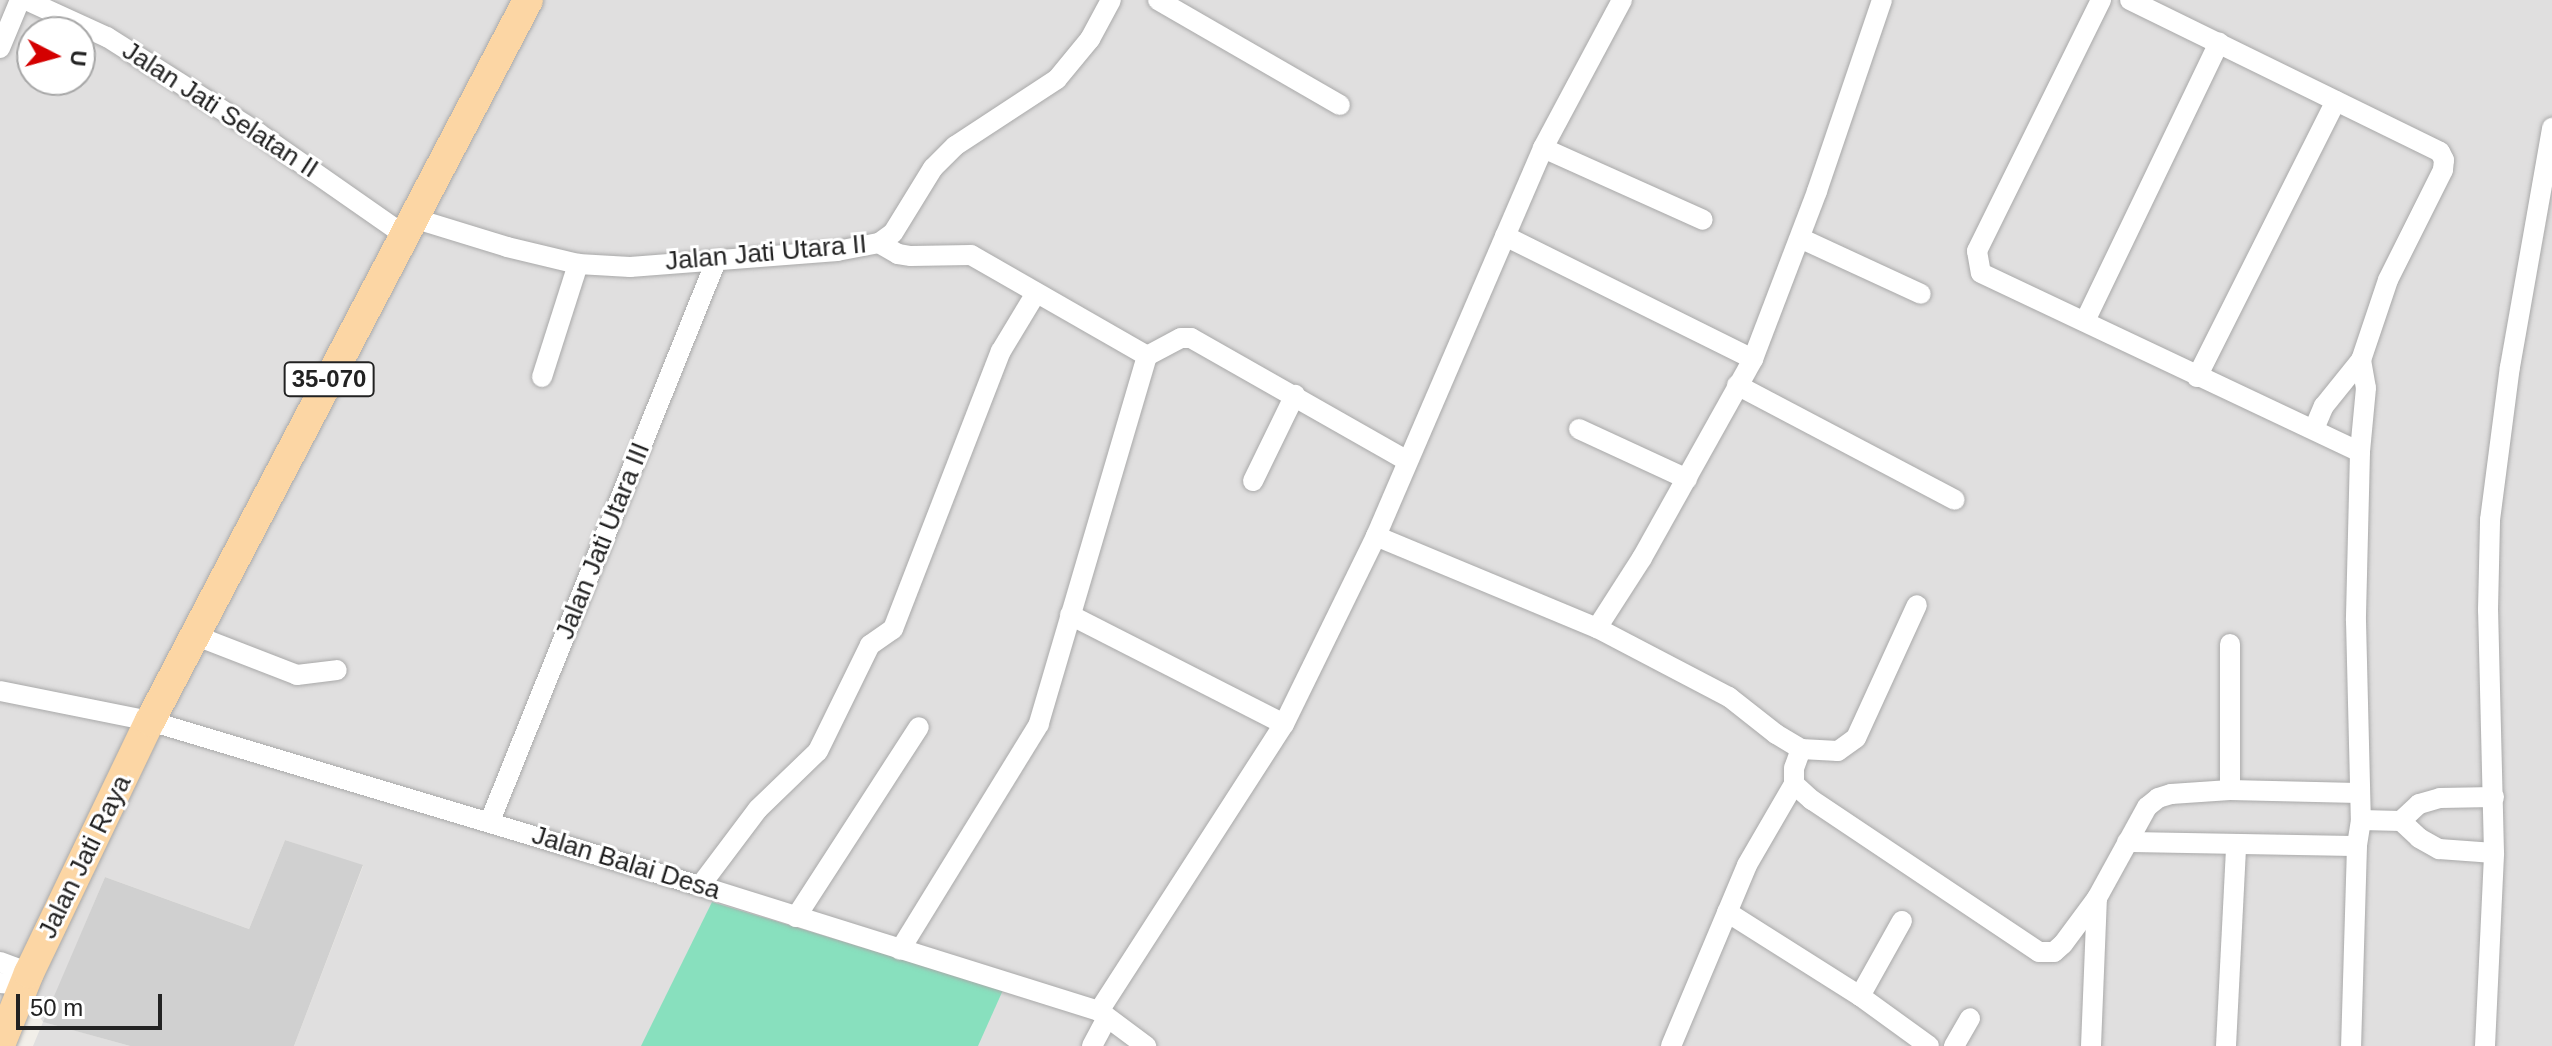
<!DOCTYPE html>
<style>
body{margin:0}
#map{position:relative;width:2552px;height:1046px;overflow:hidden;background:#f2efe9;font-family:Arial,sans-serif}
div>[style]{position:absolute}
.residential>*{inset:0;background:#e0dfdf}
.religious>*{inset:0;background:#d0d0d0}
.pitch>*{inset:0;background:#88e0be}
.roads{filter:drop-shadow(0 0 2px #a9a9a9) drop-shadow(0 0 2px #a9a9a9)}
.minor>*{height:20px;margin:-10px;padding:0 10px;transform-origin:10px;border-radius:10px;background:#fff}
.primary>*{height:30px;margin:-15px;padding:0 15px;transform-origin:15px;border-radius:15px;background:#fcd6a4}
span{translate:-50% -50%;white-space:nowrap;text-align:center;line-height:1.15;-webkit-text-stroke:6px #fff;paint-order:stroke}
.shield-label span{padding:2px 6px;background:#fff;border:2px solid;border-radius:6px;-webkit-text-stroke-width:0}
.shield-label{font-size:24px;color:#222;font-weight:700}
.street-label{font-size:26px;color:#222}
.north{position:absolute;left:16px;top:16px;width:80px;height:80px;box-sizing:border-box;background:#fff;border:2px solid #a7a7a7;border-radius:50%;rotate:96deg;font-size:22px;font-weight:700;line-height:32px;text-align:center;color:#222}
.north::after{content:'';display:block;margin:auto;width:28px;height:36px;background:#d40000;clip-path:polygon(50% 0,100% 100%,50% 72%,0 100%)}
.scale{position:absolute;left:16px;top:994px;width:146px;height:36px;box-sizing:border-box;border:4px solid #222;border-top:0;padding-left:10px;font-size:24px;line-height:28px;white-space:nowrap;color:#222;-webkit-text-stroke:6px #fff;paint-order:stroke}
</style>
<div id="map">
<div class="residential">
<i style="clip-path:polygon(evenodd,0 0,2552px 0,2552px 1046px,294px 1046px,363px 866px,285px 840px,249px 929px,105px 877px,44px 1022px,130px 1046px,33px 1046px,43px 1022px,12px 973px,0 995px,0 0,32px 32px,80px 32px,80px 80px,32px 80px,32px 32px)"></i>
</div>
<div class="religious">
<i style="clip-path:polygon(285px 840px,363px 865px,294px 1046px,130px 1046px,43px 1022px,105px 877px,249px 929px)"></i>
</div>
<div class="pitch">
<i style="clip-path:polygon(712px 902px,1003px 990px,978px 1046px,641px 1046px)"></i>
</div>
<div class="roads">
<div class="minor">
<i style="left:26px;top:0;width:89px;rotate:24.6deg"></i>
<i style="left:107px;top:37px;width:179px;rotate:32.4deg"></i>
<i style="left:258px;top:133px;width:178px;rotate:34.9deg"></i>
<i style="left:1158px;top:0;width:210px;rotate:30deg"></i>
<i style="left:2101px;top:0;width:280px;rotate:116.3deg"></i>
<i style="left:1977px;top:251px;width:22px;rotate:80deg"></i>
<i style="left:1981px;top:273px;width:419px;rotate:25.3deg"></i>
<i style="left:2130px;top:0;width:345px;rotate:26.1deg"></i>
<i style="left:2440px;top:152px;width:9px;rotate:63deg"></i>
<i style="left:2444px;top:160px;width:10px;rotate:96deg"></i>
<i style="left:2443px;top:170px;width:123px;rotate:116.6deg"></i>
<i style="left:2388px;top:280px;width:84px;rotate:108.6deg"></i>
<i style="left:2361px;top:360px;width:28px;rotate:80deg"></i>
<i style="left:2366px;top:388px;width:64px;rotate:95.4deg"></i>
<i style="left:2360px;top:452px;width:169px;rotate:91.4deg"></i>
<i style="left:2356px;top:621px;width:199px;rotate:88.6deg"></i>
<i style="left:2361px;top:820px;width:26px;rotate:99deg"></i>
<i style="left:2357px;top:846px;width:200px;rotate:91.7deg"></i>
<i style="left:0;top:48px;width:52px;rotate:-67.4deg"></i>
<i style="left:1543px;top:148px;width:175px;rotate:24.2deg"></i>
<i style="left:413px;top:218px;width:98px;rotate:17.1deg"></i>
<i style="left:507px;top:247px;width:73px;rotate:13.5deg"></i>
<i style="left:578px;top:264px;width:52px;rotate:3.3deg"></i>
<i style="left:630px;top:267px;width:208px;rotate:-4.4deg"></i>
<i style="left:837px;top:251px;width:43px;rotate:-10.8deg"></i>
<i style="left:879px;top:243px;width:17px;rotate:-36deg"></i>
<i style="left:893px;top:233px;width:76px;rotate:-58.4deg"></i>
<i style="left:933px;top:168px;width:31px;rotate:-45deg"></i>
<i style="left:955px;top:146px;width:122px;rotate:-33.3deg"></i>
<i style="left:1057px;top:79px;width:52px;rotate:-50.5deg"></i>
<i style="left:1090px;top:39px;width:44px;rotate:-61.7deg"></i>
<i style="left:1505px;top:236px;width:277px;rotate:26.4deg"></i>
<i style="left:1800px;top:238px;width:133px;rotate:24.8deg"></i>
<i style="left:879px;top:243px;width:22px;rotate:30deg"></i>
<i style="left:898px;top:254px;width:13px;rotate:9deg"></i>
<i style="left:911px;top:256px;width:60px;rotate:-1deg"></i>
<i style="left:971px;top:255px;width:203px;rotate:29.8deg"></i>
<i style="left:1147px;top:356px;width:384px;rotate:106.4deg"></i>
<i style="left:1039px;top:724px;width:265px;rotate:121.6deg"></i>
<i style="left:2085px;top:321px;width:309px;rotate:-64.3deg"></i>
<i style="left:1147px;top:356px;width:38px;rotate:-28deg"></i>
<i style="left:1181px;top:338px;width:10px"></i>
<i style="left:1191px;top:338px;width:247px;rotate:29.6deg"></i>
<i style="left:542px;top:377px;width:119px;rotate:-72.3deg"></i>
<i style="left:2197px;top:377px;width:309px;rotate:-63.3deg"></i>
<i style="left:1737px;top:385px;width:246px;rotate:27.8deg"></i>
<i style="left:1579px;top:429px;width:119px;rotate:24.8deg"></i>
<i style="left:2314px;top:429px;width:25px;rotate:-67deg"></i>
<i style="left:2324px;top:406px;width:59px;rotate:-51.2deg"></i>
<i style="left:1253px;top:481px;width:96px;rotate:-64deg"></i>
<i style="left:1376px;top:536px;width:239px;rotate:22.6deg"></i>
<i style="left:1597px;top:628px;width:149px;rotate:27.6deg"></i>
<i style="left:1729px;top:697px;width:60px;rotate:38.2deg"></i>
<i style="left:1776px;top:734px;width:29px;rotate:31deg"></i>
<i style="left:1801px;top:749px;width:20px;rotate:110deg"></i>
<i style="left:1794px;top:768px;width:16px;rotate:90deg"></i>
<i style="left:1794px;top:784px;width:24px;rotate:42deg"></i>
<i style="left:1812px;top:800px;width:273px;rotate:33.8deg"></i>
<i style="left:2039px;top:952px;width:15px"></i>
<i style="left:2054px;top:952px;width:12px;rotate:-42deg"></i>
<i style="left:2063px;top:944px;width:57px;rotate:-53.5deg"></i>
<i style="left:1070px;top:615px;width:240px;rotate:27deg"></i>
<i style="left:1597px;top:628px;width:83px;rotate:-57.3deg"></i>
<i style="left:1642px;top:558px;width:228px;rotate:-60.8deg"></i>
<i style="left:1753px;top:359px;width:180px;rotate:-69.1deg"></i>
<i style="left:1817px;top:191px;width:202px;rotate:-71.2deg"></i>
<i style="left:194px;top:635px;width:110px;rotate:21.2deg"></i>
<i style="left:297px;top:675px;width:40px;rotate:-7.1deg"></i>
<i style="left:2230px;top:644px;width:146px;rotate:90deg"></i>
<i style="left:0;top:691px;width:153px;rotate:11.3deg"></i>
<i style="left:150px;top:721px;width:574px;rotate:16.7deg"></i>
<i style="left:700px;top:886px;width:418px;rotate:17.4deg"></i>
<i style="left:1099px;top:1011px;width:59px;rotate:36.7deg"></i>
<i style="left:1801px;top:749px;width:37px;rotate:3deg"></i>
<i style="left:1838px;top:751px;width:22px;rotate:-36deg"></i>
<i style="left:1856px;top:738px;width:146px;rotate:-65.4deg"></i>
<i style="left:2494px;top:797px;width:54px;rotate:178.9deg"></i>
<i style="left:2440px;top:798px;width:22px;rotate:164deg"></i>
<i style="left:2419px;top:804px;width:25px;rotate:137deg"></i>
<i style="left:2401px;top:821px;width:25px;rotate:43deg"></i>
<i style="left:2419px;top:838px;width:23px;rotate:29deg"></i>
<i style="left:2439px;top:849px;width:55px;rotate:4.2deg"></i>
<i style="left:2361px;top:820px;width:40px;rotate:1.4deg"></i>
<i style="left:490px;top:821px;width:604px;rotate:-68.02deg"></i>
<i style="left:2127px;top:842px;width:230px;rotate:1deg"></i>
<i style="left:700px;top:886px;width:96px;rotate:-53deg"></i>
<i style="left:758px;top:809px;width:83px;rotate:-44deg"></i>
<i style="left:818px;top:751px;width:118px;rotate:-63.9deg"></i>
<i style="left:870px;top:645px;width:28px;rotate:-35deg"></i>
<i style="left:893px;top:629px;width:298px;rotate:-68.8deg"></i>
<i style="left:1001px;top:351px;width:68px;rotate:-58.9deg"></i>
<i style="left:1727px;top:912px;width:157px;rotate:32.3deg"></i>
<i style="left:1860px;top:996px;width:85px;rotate:35.9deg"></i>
<i style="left:796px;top:917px;width:226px;rotate:-57.1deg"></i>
<i style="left:0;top:962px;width:20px;rotate:20deg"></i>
<i style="left:0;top:983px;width:13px;rotate:4deg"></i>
<i style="left:1860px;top:996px;width:86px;rotate:-60.8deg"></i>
<i style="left:1099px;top:1011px;width:341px;rotate:-57.2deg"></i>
<i style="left:1284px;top:724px;width:209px;rotate:-63.9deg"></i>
<i style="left:1376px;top:536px;width:422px;rotate:-66.7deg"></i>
<i style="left:1543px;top:148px;width:168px;rotate:-61.9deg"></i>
<i style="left:1092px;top:1046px;width:32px;rotate:-62deg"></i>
<i style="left:1671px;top:1046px;width:196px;rotate:-67.2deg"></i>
<i style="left:1747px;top:865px;width:94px;rotate:-59.9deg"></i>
<i style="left:1954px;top:1046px;width:32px;rotate:-60deg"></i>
<i style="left:2091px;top:1046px;width:148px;rotate:-87.7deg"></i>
<i style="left:2097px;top:898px;width:104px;rotate:-61.2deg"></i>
<i style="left:2147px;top:807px;width:14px;rotate:-39deg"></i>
<i style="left:2158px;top:798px;width:14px;rotate:-17deg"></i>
<i style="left:2171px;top:794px;width:59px;rotate:-3.9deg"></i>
<i style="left:2230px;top:790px;width:128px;rotate:1.3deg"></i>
<i style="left:2226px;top:1046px;width:200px;rotate:-87.1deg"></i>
<i style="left:2485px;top:1046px;width:193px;rotate:-87.3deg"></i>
<i style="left:2494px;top:853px;width:243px;rotate:-91.4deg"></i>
<i style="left:2488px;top:610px;width:90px;rotate:-88.7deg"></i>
<i style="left:2490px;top:520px;width:154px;rotate:-82.6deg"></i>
<i style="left:2510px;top:367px;width:243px;rotate:-80deg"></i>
</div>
<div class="primary">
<i style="left:0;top:1045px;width:78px;rotate:-68.1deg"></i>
<i style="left:29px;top:973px;width:280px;rotate:-64.4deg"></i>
<i style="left:150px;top:721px;width:814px;rotate:-62.33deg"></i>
</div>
</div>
<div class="shield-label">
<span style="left:329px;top:379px">35-070</span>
</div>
<div class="street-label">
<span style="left:220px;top:110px;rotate:33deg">Jalan Jati Selatan II</span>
<span style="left:766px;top:253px;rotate:-5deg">Jalan Jati Utara II</span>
<span style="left:603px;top:541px;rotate:-68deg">Jalan Jati Utara III</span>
<span style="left:85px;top:857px;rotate:-64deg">Jalan Jati Raya</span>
<span style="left:626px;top:863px;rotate:17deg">Jalan Balai Desa</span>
</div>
<div class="north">U</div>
<div class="scale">50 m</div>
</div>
